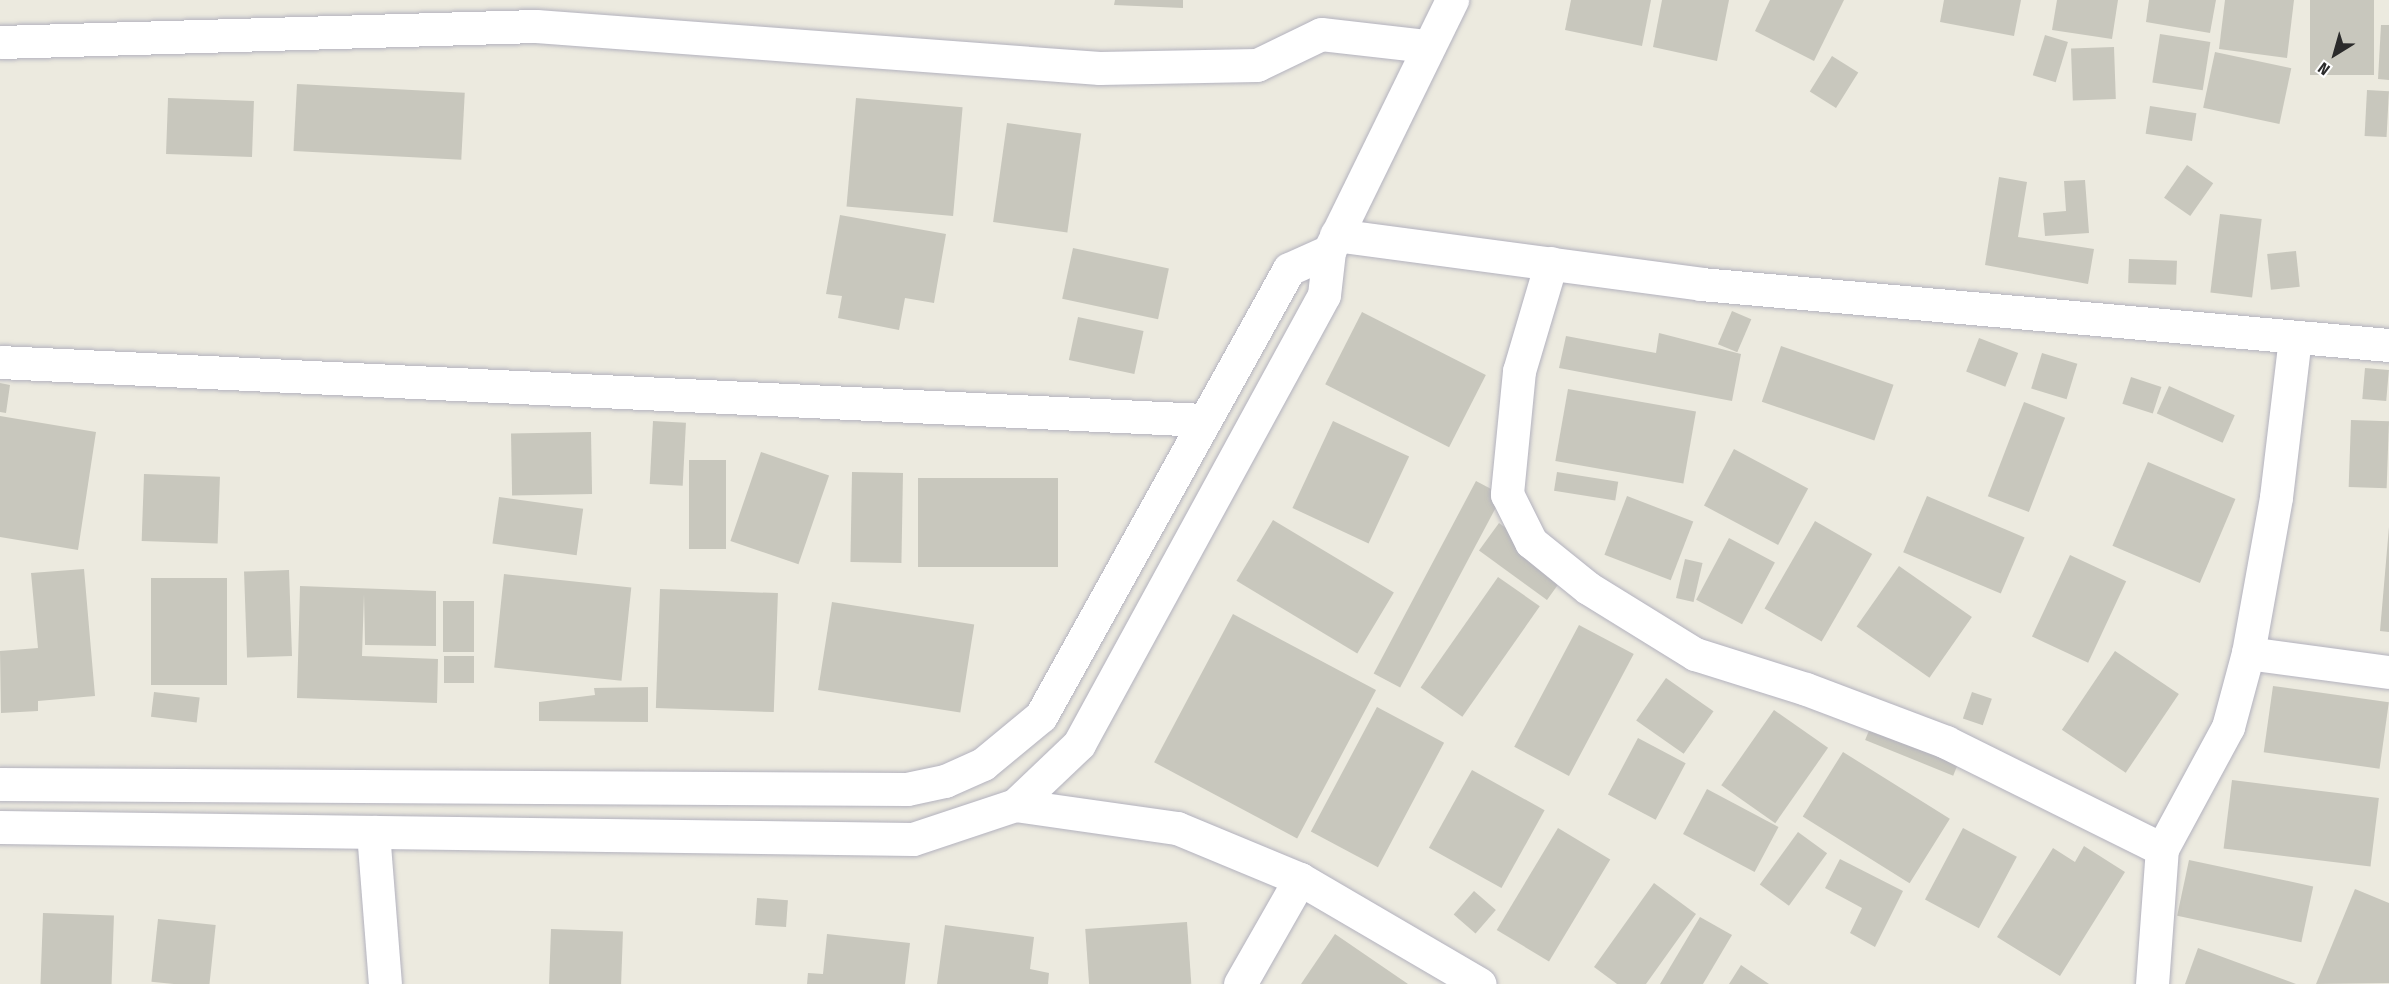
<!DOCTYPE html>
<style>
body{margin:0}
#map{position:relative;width:2389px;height:984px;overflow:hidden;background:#eceadf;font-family:"Fira Sans Condensed",sans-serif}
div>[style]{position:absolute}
.building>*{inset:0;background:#c8c7bd;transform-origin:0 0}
.roads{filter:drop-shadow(0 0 2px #b3b2be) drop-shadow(0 0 2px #b3b2be)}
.street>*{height:33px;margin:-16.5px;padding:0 16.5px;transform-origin:16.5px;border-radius:16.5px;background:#fff}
span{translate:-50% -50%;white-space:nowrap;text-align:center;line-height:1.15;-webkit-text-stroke:4.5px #fff;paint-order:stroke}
.north{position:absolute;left:2305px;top:24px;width:60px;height:60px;-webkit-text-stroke:4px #fff;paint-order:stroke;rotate:217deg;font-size:16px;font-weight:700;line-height:24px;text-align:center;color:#2b2b2b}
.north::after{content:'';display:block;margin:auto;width:21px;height:27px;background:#2b2b2b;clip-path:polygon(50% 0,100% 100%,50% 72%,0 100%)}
</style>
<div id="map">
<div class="building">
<i style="clip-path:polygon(1115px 0,1183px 0,1183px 8px,1114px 5px)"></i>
<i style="clip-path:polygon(1571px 0,1651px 0,1642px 46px,1565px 30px)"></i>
<i style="clip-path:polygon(1662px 0,1729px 0,1717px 61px,1653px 47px)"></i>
<i style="clip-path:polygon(1770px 0,1844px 0,1814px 61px,1755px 31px)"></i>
<i style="clip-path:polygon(1944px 0,2021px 0,2014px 36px,1940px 22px)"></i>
<i style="clip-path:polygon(2057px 0,2118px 0,2112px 39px,2052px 30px)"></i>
<i style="clip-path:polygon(2149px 0,2216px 0,2210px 33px,2146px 22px)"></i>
<i style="clip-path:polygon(2225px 0,2294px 0,2287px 58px,2219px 49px)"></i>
<i style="left:2310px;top:0;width:64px;height:75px"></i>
<i style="clip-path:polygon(2381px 25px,2389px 25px,2389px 80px,2378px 79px)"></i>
<i style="left:2160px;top:34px;width:51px;height:49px;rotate:9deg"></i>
<i style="left:2045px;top:35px;width:24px;height:42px;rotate:17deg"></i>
<i style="left:2114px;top:47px;width:52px;height:43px;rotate:88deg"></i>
<i style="left:2215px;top:52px;width:78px;height:57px;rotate:12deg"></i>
<i style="left:1832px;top:56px;width:31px;height:42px;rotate:32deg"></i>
<i style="left:297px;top:84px;width:168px;height:67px;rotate:3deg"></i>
<i style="left:2367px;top:90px;width:22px;height:46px;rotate:3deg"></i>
<i style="left:168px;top:98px;width:86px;height:56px;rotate:2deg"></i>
<i style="left:856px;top:98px;width:107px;height:109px;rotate:5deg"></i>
<i style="left:2150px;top:106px;width:47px;height:28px;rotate:9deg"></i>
<i style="left:1007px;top:123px;width:75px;height:100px;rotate:8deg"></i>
<i style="left:2187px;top:165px;width:32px;height:40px;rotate:35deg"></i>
<i style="clip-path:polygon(1999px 177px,2027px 182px,2018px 237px,2094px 249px,2088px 284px,1985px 265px)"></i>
<i style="clip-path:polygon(2085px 180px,2089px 233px,2045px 236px,2043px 213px,2066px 211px,2064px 181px)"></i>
<i style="left:2220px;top:214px;width:42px;height:79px;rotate:7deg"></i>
<i style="clip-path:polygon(840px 215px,946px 234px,934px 303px,905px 298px,899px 330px,838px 318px,842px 296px,826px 294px)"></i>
<i style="left:1073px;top:248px;width:98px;height:52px;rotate:12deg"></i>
<i style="left:2296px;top:251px;width:36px;height:29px;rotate:84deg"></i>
<i style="left:2129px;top:259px;width:48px;height:24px;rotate:2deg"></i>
<i style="left:1732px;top:311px;width:21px;height:36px;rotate:23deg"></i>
<i style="left:1362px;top:312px;width:139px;height:81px;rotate:27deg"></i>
<i style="left:1078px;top:317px;width:67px;height:44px;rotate:12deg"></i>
<i style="clip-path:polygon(1659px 333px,1741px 354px,1732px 401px,1559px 368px,1566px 336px,1656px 353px)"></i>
<i style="left:1979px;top:338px;width:42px;height:36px;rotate:21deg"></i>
<i style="left:1781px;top:346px;width:119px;height:59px;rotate:19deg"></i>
<i style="left:2042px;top:353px;width:37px;height:37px;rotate:17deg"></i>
<i style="left:2365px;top:368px;width:24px;height:31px;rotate:5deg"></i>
<i style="left:2131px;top:377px;width:32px;height:28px;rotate:18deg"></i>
<i style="clip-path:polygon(0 383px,10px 385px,6px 413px,0 412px)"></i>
<i style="left:2169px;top:386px;width:72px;height:30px;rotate:24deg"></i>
<i style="left:1568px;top:389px;width:130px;height:73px;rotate:10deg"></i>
<i style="left:2024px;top:402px;width:44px;height:101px;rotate:21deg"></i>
<i style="clip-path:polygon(0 416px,96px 432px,78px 550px,0 537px)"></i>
<i style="left:2351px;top:420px;width:38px;height:67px;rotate:2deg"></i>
<i style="left:653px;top:421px;width:33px;height:63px;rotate:3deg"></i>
<i style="left:1333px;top:421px;width:84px;height:96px;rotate:25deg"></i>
<i style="left:591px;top:432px;width:62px;height:80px;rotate:89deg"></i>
<i style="left:1734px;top:449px;width:84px;height:64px;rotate:28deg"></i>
<i style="left:761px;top:452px;width:72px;height:94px;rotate:19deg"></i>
<i style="left:689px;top:460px;width:37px;height:89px"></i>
<i style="left:2148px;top:462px;width:95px;height:91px;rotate:23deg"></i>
<i style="left:852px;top:472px;width:51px;height:90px;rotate:1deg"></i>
<i style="left:1557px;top:472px;width:62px;height:19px;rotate:9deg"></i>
<i style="left:144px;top:474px;width:76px;height:67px;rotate:2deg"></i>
<i style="left:918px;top:478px;width:140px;height:89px"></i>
<i style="left:1476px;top:481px;width:30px;height:218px;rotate:28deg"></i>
<i style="left:1627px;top:496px;width:71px;height:63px;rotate:21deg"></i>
<i style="left:1927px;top:496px;width:106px;height:61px;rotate:23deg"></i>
<i style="left:499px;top:497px;width:85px;height:47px;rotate:8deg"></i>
<i style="left:1273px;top:520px;width:141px;height:71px;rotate:31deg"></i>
<i style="left:1815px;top:521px;width:66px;height:101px;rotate:30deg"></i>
<i style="left:1499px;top:523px;width:84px;height:34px;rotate:36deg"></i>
<i style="clip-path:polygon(2389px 527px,2389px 632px,2380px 631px)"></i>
<i style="left:1729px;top:538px;width:52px;height:70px;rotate:28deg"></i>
<i style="left:2070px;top:555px;width:62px;height:90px;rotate:25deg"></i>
<i style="left:1685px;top:559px;width:18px;height:40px;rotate:13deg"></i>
<i style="left:1899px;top:566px;width:89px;height:74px;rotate:35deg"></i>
<i style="clip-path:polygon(84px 569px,95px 696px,38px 701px,38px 711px,1px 713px,0 651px,38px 648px,31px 573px)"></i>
<i style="left:289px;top:570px;width:86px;height:45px;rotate:88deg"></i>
<i style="left:504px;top:574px;width:128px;height:94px;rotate:6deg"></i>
<i style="left:1498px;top:577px;width:51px;height:135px;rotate:35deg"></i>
<i style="left:151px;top:578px;width:76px;height:107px"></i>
<i style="clip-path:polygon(300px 586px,436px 591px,436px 646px,365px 645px,364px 594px,362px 656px,438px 659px,437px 703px,297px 698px)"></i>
<i style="left:660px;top:589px;width:118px;height:119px;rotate:2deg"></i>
<i style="left:443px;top:601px;width:31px;height:51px"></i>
<i style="left:832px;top:602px;width:144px;height:89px;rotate:9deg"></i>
<i style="left:1233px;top:614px;width:162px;height:168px;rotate:28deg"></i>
<i style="left:1579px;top:625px;width:62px;height:138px;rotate:28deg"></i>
<i style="left:2115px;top:651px;width:77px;height:95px;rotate:34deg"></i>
<i style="left:444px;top:656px;width:30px;height:27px"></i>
<i style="left:1666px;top:678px;width:58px;height:52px;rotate:35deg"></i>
<i style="left:2273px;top:686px;width:117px;height:67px;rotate:8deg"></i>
<i style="clip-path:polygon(648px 687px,648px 722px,539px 721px,539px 702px,595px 695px,594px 688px)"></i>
<i style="left:154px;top:692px;width:46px;height:25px;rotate:7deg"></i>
<i style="left:1972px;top:692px;width:21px;height:28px;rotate:19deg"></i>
<i style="left:1377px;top:707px;width:76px;height:141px;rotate:28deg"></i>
<i style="left:1774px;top:710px;width:66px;height:92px;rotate:35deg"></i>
<i style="left:1870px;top:728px;width:95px;height:13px;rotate:22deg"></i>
<i style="left:1638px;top:738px;width:54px;height:64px;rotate:28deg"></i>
<i style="left:1843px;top:752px;width:126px;height:76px;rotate:32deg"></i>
<i style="left:1472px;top:770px;width:83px;height:89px;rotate:29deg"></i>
<i style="left:2232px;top:780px;width:148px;height:69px;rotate:7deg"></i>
<i style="left:1707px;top:789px;width:81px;height:51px;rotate:28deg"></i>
<i style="left:1558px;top:828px;width:61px;height:119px;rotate:31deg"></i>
<i style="left:1963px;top:828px;width:61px;height:81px;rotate:28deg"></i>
<i style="left:1798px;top:832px;width:36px;height:65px;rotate:36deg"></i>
<i style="clip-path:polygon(2084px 846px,2125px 872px,2060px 976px,1997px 937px,2053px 848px,2075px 862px)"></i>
<i style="clip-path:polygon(1840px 859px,1903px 891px,1875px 947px,1850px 933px,1862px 908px,1825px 888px)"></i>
<i style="left:2189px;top:860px;width:127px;height:57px;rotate:12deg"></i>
<i style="clip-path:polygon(1654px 883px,1696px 914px,1646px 984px,1617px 984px,1594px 967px)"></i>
<i style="clip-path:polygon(2355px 889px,2389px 903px,2389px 983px,2316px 984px)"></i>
<i style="left:1474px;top:891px;width:29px;height:31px;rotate:41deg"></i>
<i style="left:757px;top:898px;width:31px;height:27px;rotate:4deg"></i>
<i style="left:43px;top:913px;width:71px;height:71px;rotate:2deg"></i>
<i style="clip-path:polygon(1700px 917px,1732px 935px,1703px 984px,1660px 984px)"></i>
<i style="left:158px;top:919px;width:58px;height:63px;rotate:6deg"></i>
<i style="left:1187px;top:922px;width:62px;height:102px;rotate:86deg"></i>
<i style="clip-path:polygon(945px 925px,1034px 937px,1030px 969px,1049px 973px,1048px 984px,937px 984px)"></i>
<i style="left:551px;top:929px;width:72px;height:55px;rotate:2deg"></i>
<i style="clip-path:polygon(827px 934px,910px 943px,905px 984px,807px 984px,808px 973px,823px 974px)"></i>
<i style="clip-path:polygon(1335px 934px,1408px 984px,1301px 984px)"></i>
<i style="clip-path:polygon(2198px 948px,2296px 984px,2185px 984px)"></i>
<i style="clip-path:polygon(1741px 965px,1769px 984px,1729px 984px)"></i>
</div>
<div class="roads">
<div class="street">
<i style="left:0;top:42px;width:536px;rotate:-1.71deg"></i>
<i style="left:536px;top:26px;width:565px;rotate:4.27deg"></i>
<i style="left:1099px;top:68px;width:158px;rotate:-1.1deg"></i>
<i style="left:1257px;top:65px;width:71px;rotate:-25.8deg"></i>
<i style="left:1321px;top:34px;width:107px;rotate:6.5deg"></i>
<i style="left:1336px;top:235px;width:368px;rotate:7.6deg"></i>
<i style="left:1701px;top:284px;width:691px;rotate:5.07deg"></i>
<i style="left:1551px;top:263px;width:113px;rotate:106.5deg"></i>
<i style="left:1519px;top:371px;width:124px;rotate:95.6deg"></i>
<i style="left:1507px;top:494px;width:54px;rotate:63.4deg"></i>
<i style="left:1531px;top:542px;width:73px;rotate:38.9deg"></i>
<i style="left:1588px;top:588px;width:126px;rotate:31.7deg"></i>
<i style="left:1695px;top:654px;width:116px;rotate:17.5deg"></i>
<i style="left:1806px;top:689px;width:150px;rotate:20.7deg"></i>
<i style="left:1946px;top:742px;width:241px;rotate:26.4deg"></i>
<i style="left:0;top:362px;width:1203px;rotate:2.76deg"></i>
<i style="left:2248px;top:653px;width:142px;rotate:7.7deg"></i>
<i style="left:0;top:784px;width:907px;rotate:0.32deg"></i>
<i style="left:907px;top:789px;width:39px;rotate:-12deg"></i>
<i style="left:945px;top:781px;width:42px;rotate:-24.1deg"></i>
<i style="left:983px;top:764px;width:75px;rotate:-39.6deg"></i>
<i style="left:1041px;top:716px;width:511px;rotate:-60.98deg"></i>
<i style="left:1289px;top:269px;width:44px;rotate:-24.2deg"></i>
<i style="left:1015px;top:805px;width:164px;rotate:8.1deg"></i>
<i style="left:1177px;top:828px;width:133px;rotate:22.5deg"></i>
<i style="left:1300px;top:879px;width:208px;rotate:30.3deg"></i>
<i style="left:0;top:827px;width:913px;rotate:0.75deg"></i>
<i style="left:913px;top:839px;width:108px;rotate:-18.4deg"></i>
<i style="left:1015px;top:805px;width:88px;rotate:-43.6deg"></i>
<i style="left:1079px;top:744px;width:511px;rotate:-61.38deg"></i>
<i style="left:1324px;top:295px;width:44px;rotate:-83.5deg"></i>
<i style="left:1329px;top:251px;width:280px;rotate:-63.9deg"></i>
<i style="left:373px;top:832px;width:152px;rotate:85.5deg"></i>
<i style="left:1240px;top:984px;width:121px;rotate:-60.3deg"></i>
<i style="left:2152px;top:984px;width:135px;rotate:-85.8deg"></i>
<i style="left:2162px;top:849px;width:139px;rotate:-61.6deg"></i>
<i style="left:2228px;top:727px;width:77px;rotate:-74.9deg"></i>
<i style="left:2248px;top:653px;width:158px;rotate:-79.8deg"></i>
<i style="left:2276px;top:497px;width:160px;rotate:-83.2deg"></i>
</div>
</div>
<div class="north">N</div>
</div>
